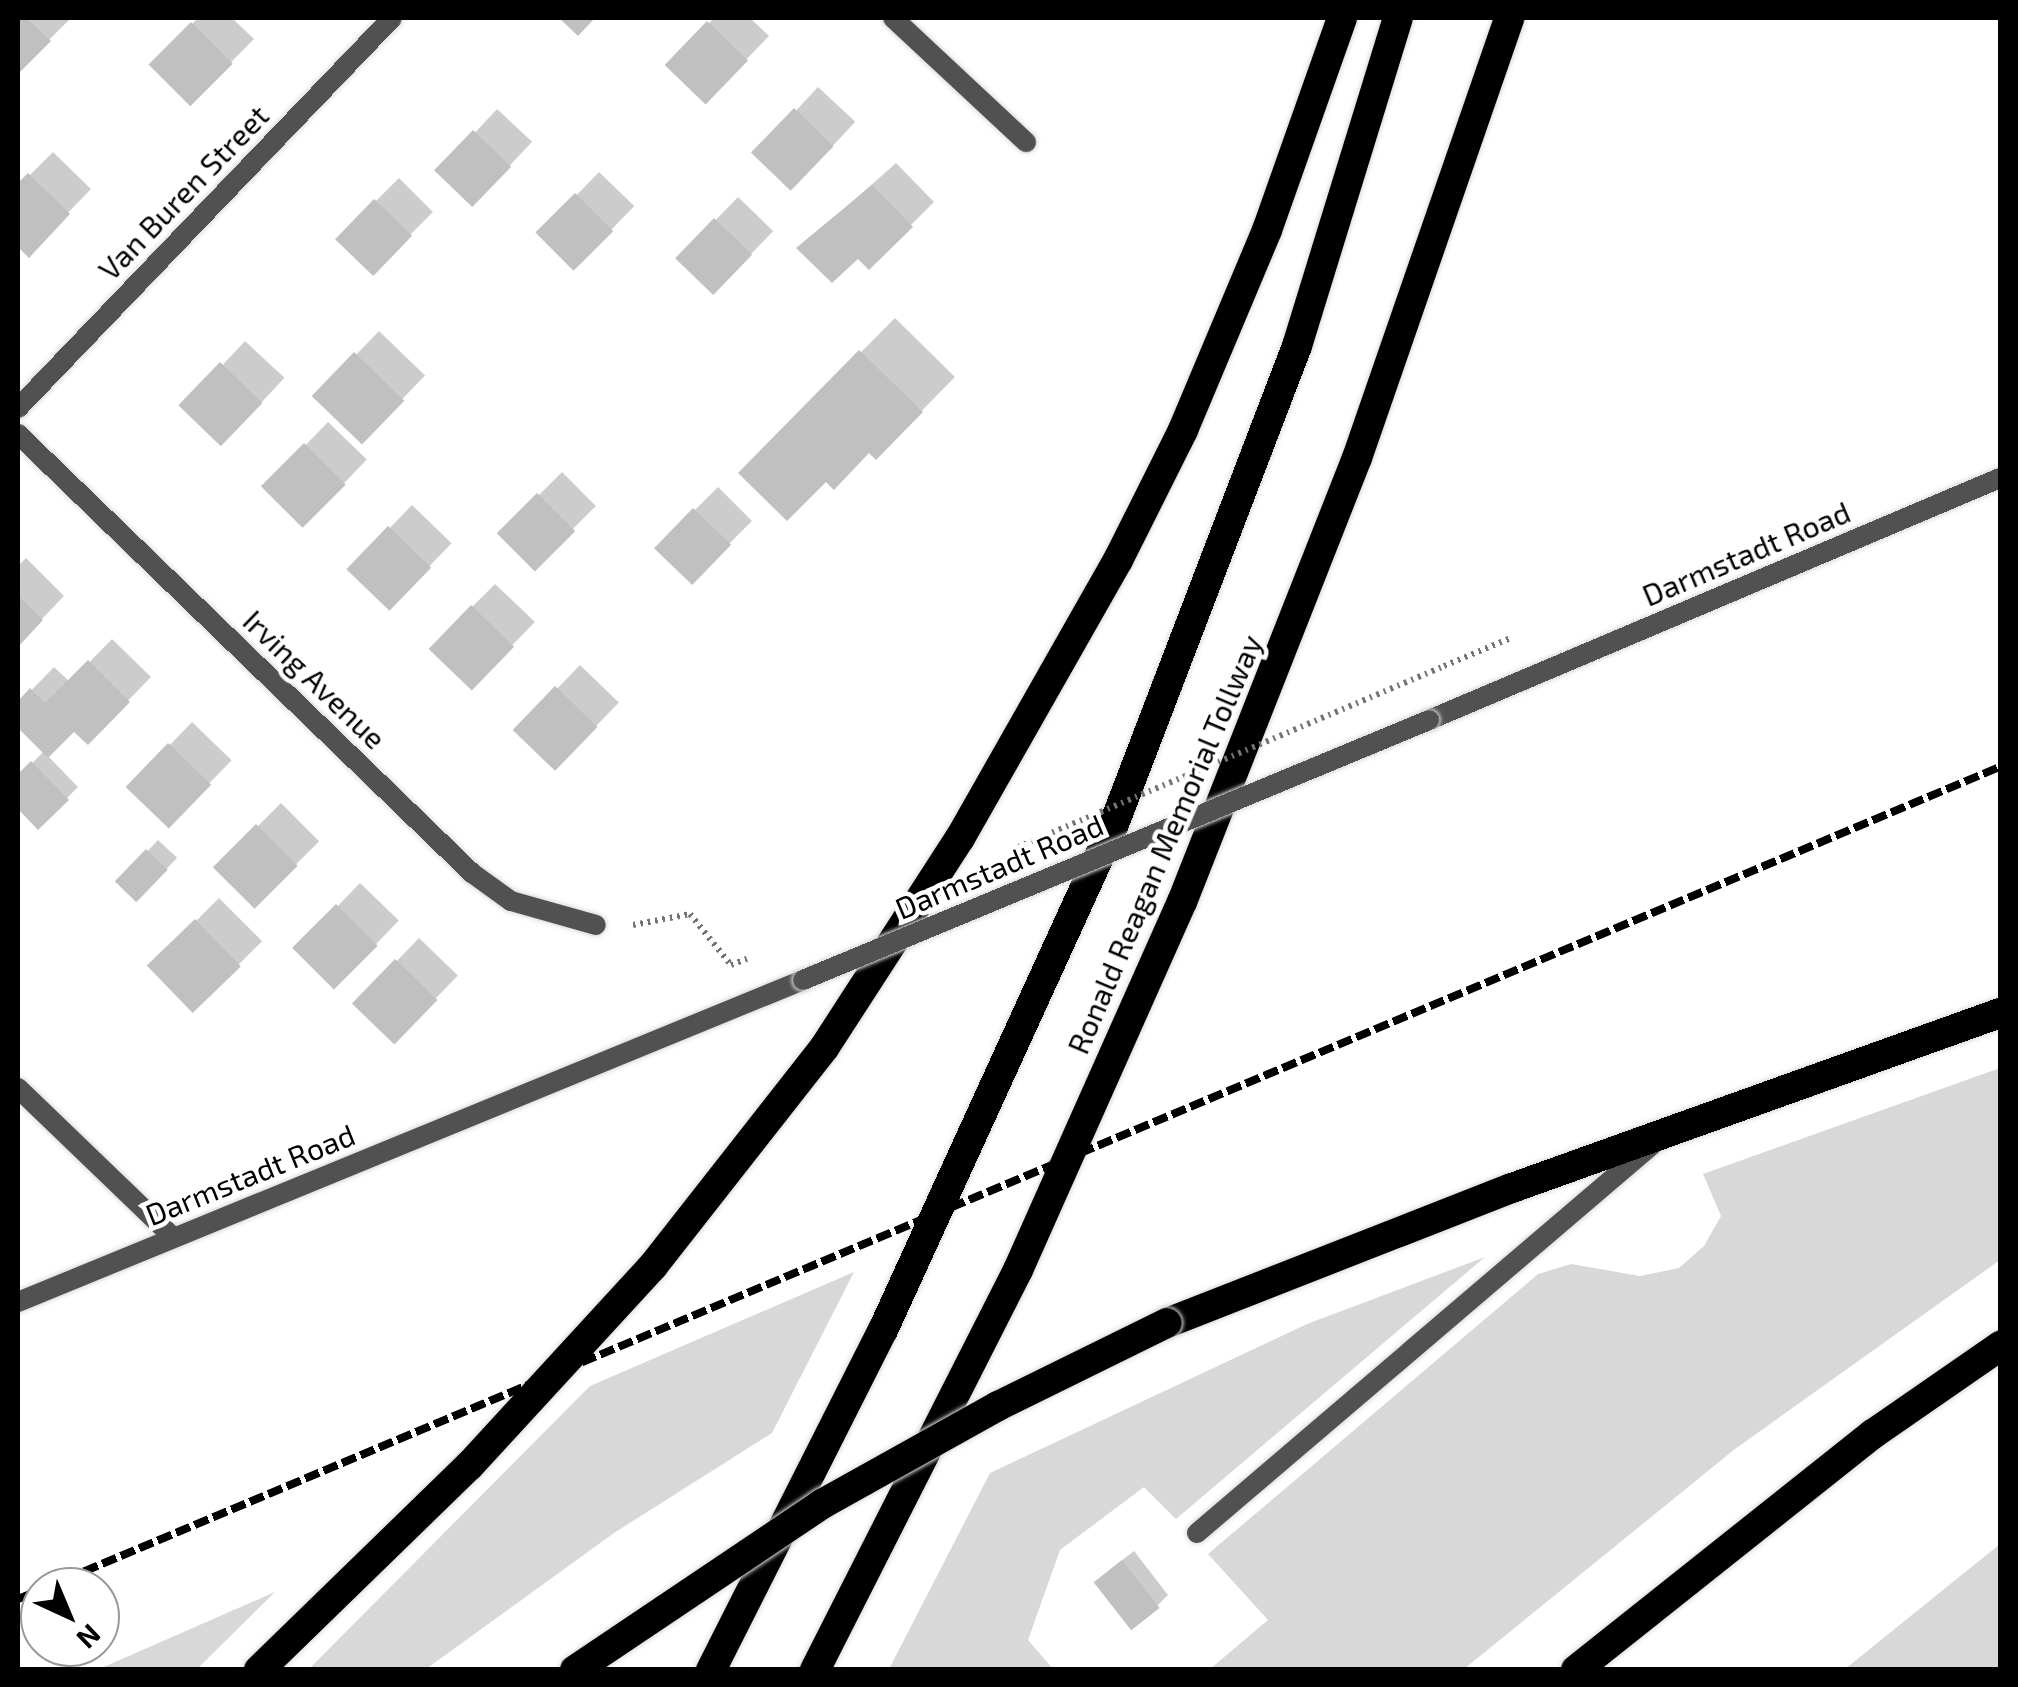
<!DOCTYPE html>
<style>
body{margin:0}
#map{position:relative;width:2018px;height:1687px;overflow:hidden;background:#fff;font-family:"Exo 2",sans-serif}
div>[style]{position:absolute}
.green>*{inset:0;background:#d8d8d8}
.shadow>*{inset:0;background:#0003;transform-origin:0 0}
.building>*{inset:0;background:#c0c0c0;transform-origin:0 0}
.path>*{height:6px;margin-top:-3px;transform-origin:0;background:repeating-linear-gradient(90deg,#737373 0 2.5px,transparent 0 7.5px)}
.roads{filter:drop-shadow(0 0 2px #dbdbdb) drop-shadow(0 0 2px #dbdbdb)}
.lane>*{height:20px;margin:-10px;padding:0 10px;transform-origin:10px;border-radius:10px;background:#515151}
.street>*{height:20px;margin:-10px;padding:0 10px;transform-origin:10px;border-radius:10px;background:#515151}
.highway>*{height:30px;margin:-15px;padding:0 15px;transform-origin:15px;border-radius:15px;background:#000}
.rail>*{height:8px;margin-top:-4px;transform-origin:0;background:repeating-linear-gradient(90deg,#000 0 15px,transparent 0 20px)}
.path-bridge>*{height:6px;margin-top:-3px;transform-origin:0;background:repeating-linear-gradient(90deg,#737373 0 2.5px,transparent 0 7.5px)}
.bridges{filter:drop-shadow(0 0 2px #dbdbdb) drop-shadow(0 0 2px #dbdbdb)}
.street-bridge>*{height:20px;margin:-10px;padding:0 10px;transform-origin:10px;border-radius:10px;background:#515151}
.highway-bridge>*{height:30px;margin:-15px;padding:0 15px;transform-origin:15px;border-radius:15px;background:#000}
span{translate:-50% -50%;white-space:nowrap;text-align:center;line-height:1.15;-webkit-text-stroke:9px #fff;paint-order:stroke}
.street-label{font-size:30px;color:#000}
.frame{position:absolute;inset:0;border:20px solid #000;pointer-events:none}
.north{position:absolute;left:20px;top:1567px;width:100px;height:100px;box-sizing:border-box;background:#fff;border:2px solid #999;border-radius:50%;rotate:136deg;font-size:28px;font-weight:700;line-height:40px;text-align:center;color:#000}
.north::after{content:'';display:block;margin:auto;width:35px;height:45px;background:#000;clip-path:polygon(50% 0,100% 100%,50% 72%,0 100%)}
</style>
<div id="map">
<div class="green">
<i style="clip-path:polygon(2000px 1068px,2000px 1260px,1735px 1449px,1464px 1669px,1210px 1669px,1268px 1620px,1208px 1554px,1538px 1274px,1571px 1264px,1640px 1276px,1679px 1268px,1704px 1246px,1721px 1216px,1703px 1174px)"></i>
<i style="clip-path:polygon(1485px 1257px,1176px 1519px,1144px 1487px,1060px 1550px,1028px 1640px,1053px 1669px,889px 1669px,990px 1473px,1307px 1324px)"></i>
<i style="clip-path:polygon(854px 1272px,772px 1433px,614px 1533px,426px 1669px,309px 1669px,590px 1386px)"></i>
<i style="clip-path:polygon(2000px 1544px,2000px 1669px,1845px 1669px)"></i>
<i style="clip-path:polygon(275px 1592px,197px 1669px,99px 1669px)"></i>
</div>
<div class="shadow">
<i style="clip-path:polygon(18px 18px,71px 18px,18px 71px)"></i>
<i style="clip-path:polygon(198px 18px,232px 18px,254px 39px,191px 103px,152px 64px)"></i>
<i style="clip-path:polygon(714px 18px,750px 18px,769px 36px,706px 101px,669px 65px)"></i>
<i style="left:818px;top:87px;width:51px;height:91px;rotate:43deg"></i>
<i style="left:497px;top:109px;width:48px;height:86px;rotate:43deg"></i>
<i style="clip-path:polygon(53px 152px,91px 189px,28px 254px,18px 244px,18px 187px)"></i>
<i style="clip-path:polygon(896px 163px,934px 202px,869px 267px,858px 255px,800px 248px)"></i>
<i style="left:599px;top:172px;width:49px;height:86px;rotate:44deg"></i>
<i style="left:399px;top:178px;width:48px;height:86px;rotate:45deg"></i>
<i style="left:738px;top:197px;width:49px;height:86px;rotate:44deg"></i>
<i style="clip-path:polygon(895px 318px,955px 377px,876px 457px,870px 450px,826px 478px,741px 473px)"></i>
<i style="left:379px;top:331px;width:64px;height:91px;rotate:44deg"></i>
<i style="left:245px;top:341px;width:54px;height:91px;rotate:43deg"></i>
<i style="left:328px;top:422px;width:54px;height:90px;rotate:44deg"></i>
<i style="left:562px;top:472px;width:48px;height:87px;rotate:45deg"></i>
<i style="left:718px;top:487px;width:48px;height:86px;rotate:45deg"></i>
<i style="left:412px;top:505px;width:55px;height:90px;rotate:44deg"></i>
<i style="clip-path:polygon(26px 558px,64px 596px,18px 644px,18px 566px)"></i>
<i style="clip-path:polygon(495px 584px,535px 622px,471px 687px,472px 607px)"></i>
<i style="clip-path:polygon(112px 639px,151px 677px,88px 742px,74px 728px,47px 755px,78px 787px,38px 827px,18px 806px,18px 778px,44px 751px,18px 725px,18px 704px,54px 667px,70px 682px)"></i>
<i style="left:580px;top:665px;width:54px;height:91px;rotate:44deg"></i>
<i style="left:192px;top:722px;width:55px;height:90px;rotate:44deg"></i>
<i style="left:281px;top:803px;width:54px;height:91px;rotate:45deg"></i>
<i style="left:158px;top:840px;width:26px;height:57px;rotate:43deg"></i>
<i style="left:360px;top:883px;width:54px;height:91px;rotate:44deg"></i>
<i style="left:219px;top:898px;width:61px;height:97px;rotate:45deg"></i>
<i style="left:419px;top:938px;width:54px;height:91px;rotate:44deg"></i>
<i style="clip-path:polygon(1134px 1551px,1168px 1595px,1157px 1606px,1108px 1571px)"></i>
</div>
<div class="building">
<i style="clip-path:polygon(18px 18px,26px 18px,51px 41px,18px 74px)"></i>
<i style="clip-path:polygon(559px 18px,595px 18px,578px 36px)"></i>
<i style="left:707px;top:21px;width:57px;height:61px;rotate:44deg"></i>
<i style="left:191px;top:22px;width:59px;height:60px;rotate:45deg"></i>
<i style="left:794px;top:108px;width:55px;height:62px;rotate:44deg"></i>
<i style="left:473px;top:130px;width:53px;height:56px;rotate:44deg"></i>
<i style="clip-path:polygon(28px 173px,70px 214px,29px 258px,18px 247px,18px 183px)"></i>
<i style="clip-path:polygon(872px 185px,913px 227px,869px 270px,858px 259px,832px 283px,796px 248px)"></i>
<i style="left:575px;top:193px;width:54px;height:56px;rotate:45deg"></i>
<i style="left:374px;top:199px;width:53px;height:56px;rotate:44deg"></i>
<i style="left:714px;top:218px;width:53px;height:56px;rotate:44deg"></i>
<i style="clip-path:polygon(859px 350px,923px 412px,876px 460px,869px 453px,834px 490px,826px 482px,787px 521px,738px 473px)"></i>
<i style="left:354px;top:352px;width:70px;height:61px;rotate:44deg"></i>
<i style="left:220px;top:362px;width:59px;height:60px;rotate:44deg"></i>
<i style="left:304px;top:443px;width:59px;height:61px;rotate:45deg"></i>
<i style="left:537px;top:493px;width:54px;height:57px;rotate:45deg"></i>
<i style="left:693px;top:508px;width:53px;height:56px;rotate:44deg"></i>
<i style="left:388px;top:526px;width:60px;height:60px;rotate:44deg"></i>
<i style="clip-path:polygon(18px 595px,43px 620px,18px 647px)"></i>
<i style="left:471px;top:605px;width:60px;height:61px;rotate:44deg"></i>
<i style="clip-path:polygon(88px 660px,130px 702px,88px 745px,74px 732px,48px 758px,18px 728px,18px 701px,30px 688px,45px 703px)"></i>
<i style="left:555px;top:686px;width:59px;height:61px;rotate:44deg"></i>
<i style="left:168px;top:743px;width:60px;height:61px;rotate:44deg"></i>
<i style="clip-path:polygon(31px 761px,69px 800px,38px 830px,18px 809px,18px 774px)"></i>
<i style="left:256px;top:824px;width:59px;height:61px;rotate:45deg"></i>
<i style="left:146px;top:849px;width:30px;height:45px;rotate:44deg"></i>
<i style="left:336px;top:904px;width:59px;height:62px;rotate:45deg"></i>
<i style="left:195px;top:919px;width:66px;height:67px;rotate:46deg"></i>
<i style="left:395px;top:959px;width:59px;height:62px;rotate:44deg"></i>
<i style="left:1122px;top:1560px;width:61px;height:36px;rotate:52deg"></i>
</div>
<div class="path">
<i style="left:1444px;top:666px;width:73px;rotate:-22.7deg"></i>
<i style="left:633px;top:925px;width:58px;rotate:-10.9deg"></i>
<i style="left:690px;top:914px;width:65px;rotate:51.2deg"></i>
<i style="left:731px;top:965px;width:17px;rotate:-21deg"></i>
</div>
<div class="roads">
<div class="lane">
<i style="left:18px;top:1088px;width:215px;rotate:43.9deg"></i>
<i style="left:1197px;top:1533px;width:598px;rotate:-40.46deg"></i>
</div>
<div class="street">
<i style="left:893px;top:18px;width:182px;rotate:43deg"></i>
<i style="left:18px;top:408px;width:540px;rotate:-46.2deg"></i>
<i style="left:18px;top:434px;width:632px;rotate:44.04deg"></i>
<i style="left:472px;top:873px;width:48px;rotate:35.7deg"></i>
<i style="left:511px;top:901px;width:88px;rotate:15.8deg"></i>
<i style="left:1429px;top:720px;width:620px;rotate:-22.97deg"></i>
<i style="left:18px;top:1302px;width:848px;rotate:-22.3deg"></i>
</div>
<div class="highway">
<i style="left:1167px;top:1323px;width:370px;rotate:-21.4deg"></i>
<i style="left:1512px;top:1188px;width:518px;rotate:-19.73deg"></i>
<i style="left:259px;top:1670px;width:293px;rotate:-44.2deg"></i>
<i style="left:469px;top:1466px;width:272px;rotate:-47.4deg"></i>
<i style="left:653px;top:1266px;width:277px;rotate:-51.9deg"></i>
<i style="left:824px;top:1048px;width:250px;rotate:-57.1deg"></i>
<i style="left:960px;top:838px;width:320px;rotate:-60.4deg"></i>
<i style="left:1118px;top:560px;width:145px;rotate:-63.4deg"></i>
<i style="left:1183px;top:430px;width:217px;rotate:-67.2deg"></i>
<i style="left:1267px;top:230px;width:225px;rotate:-70.5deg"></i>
<i style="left:711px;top:1670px;width:381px;rotate:-63.2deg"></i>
<i style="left:883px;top:1330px;width:556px;rotate:-65.46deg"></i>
<i style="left:1114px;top:824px;width:512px;rotate:-69.05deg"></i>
<i style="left:1297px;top:346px;width:343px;rotate:-72.9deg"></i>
<i style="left:815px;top:1670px;width:449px;rotate:-63.1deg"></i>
<i style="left:1018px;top:1270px;width:403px;rotate:-66deg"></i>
<i style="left:1182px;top:902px;width:477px;rotate:-68.5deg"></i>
<i style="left:1357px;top:458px;width:466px;rotate:-70.9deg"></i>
<i style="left:1576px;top:1670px;width:379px;rotate:-38.5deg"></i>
<i style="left:1873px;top:1434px;width:155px;rotate:-34.7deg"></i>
</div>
</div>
<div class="rail">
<i style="left:47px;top:1587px;width:2118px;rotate:-22.78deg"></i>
<i style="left:18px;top:1599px;width:24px;rotate:-22deg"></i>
</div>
<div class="path-bridge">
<i style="left:1011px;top:850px;width:470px;rotate:-23deg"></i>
</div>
<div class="bridges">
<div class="street-bridge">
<i style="left:803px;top:980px;width:678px;rotate:-22.55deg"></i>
</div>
<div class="highway-bridge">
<i style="left:575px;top:1670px;width:298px;rotate:-33.9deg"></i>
<i style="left:822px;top:1504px;width:201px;rotate:-29.1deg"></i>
<i style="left:998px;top:1406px;width:188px;rotate:-26.2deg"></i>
</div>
</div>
<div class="street-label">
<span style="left:183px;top:192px;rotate:-46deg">Van Buren Street</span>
<span style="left:1746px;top:553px;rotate:-23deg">Darmstadt Road</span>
<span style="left:315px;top:679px;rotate:44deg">Irving Avenue</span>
<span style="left:1164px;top:844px;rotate:-67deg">Ronald Reagan Memorial Tollway</span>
<span style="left:999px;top:866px;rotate:-23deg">Darmstadt Road</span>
<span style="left:250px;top:1174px;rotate:-22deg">Darmstadt Road</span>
</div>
<div class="frame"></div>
<div class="north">N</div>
</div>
